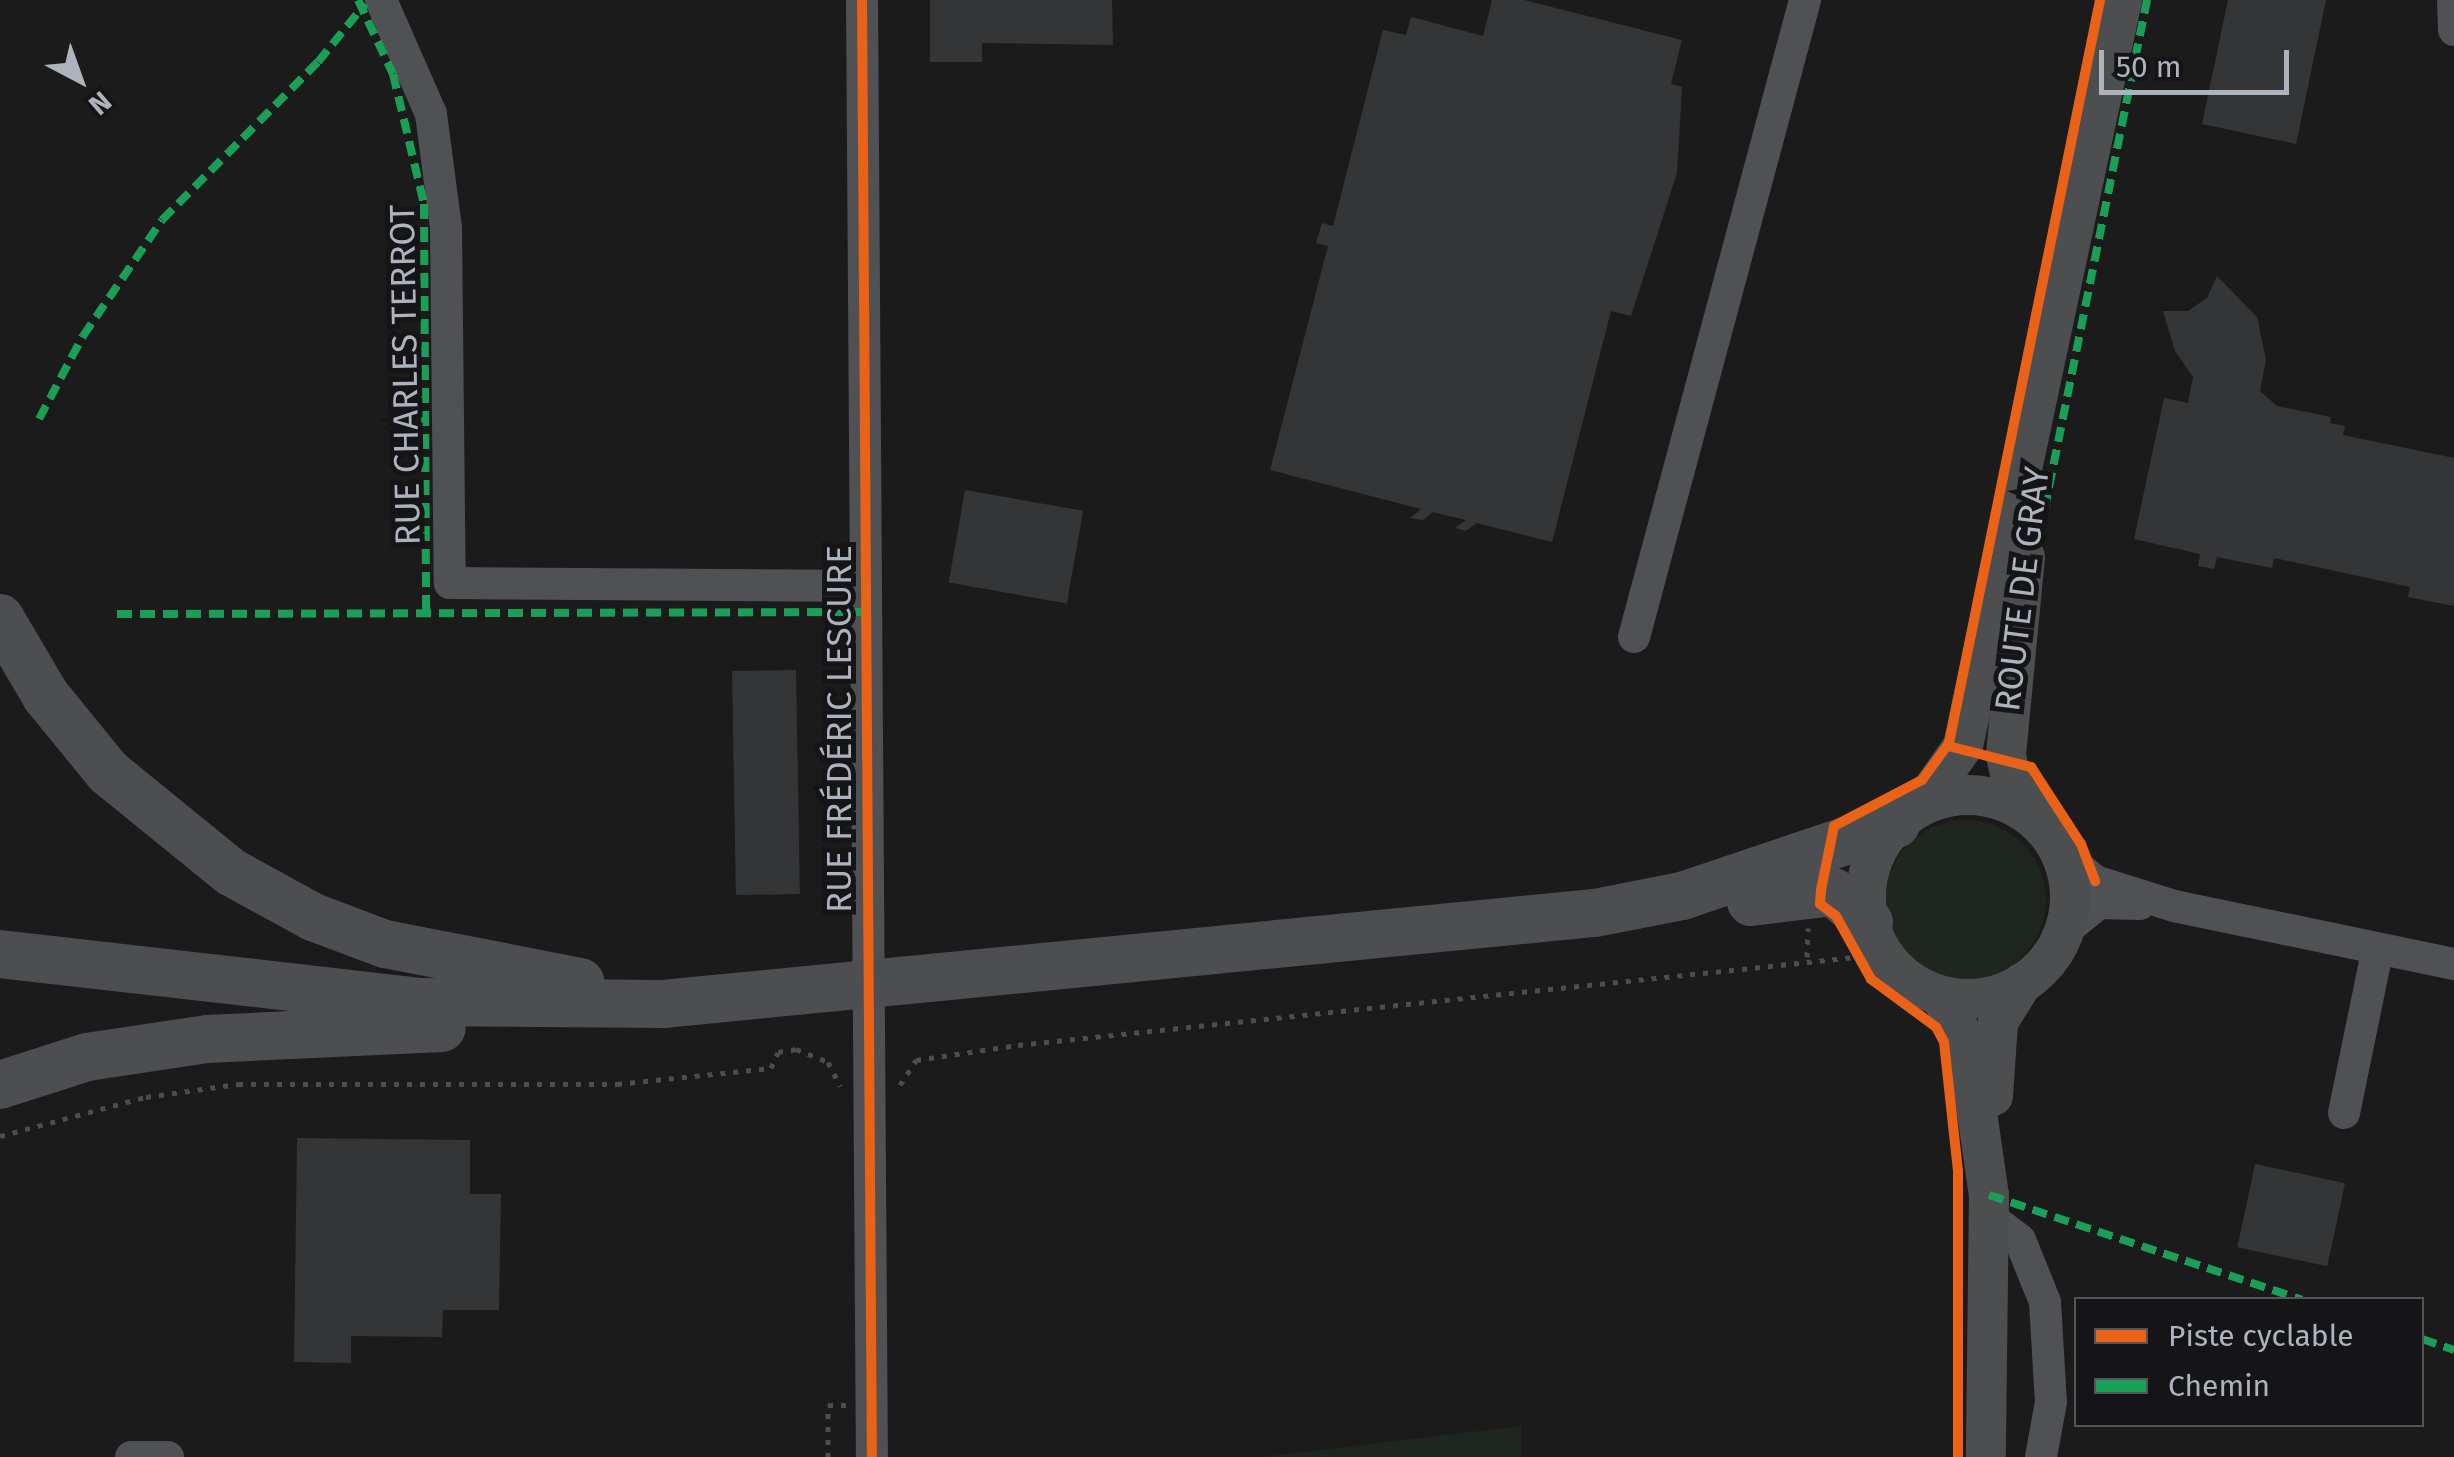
<!DOCTYPE html>
<meta charset="utf-8">
<style>
body{margin:0}
#map{position:relative;width:2454px;height:1457px;overflow:hidden;background:#1b1b1c;font-family:"Fira Sans",sans-serif}
div>[style]{position:absolute}
.green>*{inset:0;background:#1f261f}
.round{border-radius:50%}
.building>*{inset:0;background:#343536;transform-origin:0 0}
.path>*{height:5px;margin-top:-2.5px;transform-origin:0;background:repeating-linear-gradient(90deg,#4b4d4f 0 5px,transparent 0 13px)}
.minor>*{height:32px;margin:-16px;padding:0 16px;transform-origin:16px;border-radius:16px;background:#4f5155}
.major>*{height:40px;margin:-20px;padding:0 20px;transform-origin:20px;border-radius:20px;background:#4d4e50}
.major>.ring{margin:-20px;padding:0;box-sizing:content-box;background:none;border:40px solid #4d4e50;border-radius:50%}
.highway>*{height:48px;margin:-24px;padding:0 24px;transform-origin:24px;border-radius:24px;background:#4d4e51}
.quiet>*{height:8px;margin-top:-4px;transform-origin:0;background:repeating-linear-gradient(90deg,#1a9f57 0 15px,transparent 0 23px)}
.cycleway>*{height:10px;margin:-5px;padding:0 5px;transform-origin:5px;border-radius:5px;background:#ea6118}
span{translate:-50% -50%;white-space:nowrap;text-align:center;line-height:1.15;-webkit-text-stroke:10px #151518;paint-order:stroke}
.street-label{font-size:35px;color:#adb3bc}
.legend{position:absolute;left:2074px;top:1297px;width:350px;height:130px;box-sizing:border-box;background:#151518;border:2px solid #52545a;margin:0;padding:12px 18px;list-style:none;font-size:30px;color:#adb3bc}
.legend li{display:flex;align-items:center;gap:20px;height:50px}
.legend b{width:50px;border:2px solid #52545a}
.north{position:absolute;left:30px;top:30px;width:100px;height:100px;-webkit-text-stroke:8px #151518;paint-order:stroke;rotate:139deg;font-size:28px;font-weight:700;line-height:40px;text-align:center;color:#adb3bc}
.north::after{content:'';display:block;margin:auto;width:35px;height:45px;background:#adb3bc;clip-path:polygon(50% 0,100% 100%,50% 72%,0 100%)}
.scale{position:absolute;left:2099px;top:50px;width:190px;height:45px;box-sizing:border-box;border:5px solid #adb3bc;border-top:0;padding-left:12px;font-size:30px;line-height:35px;white-space:nowrap;color:#adb3bc;-webkit-text-stroke:8px #151518;paint-order:stroke}
</style>
<div id="map">
<div class="green">
<i class="round" style="left:1886px;top:820px;width:160px;height:160px"></i>
<i style="clip-path:polygon(1521px 1426px,1521px 1457px,1261px 1457px)"></i>
</div>
<div class="building">
<i style="clip-path:polygon(930px 0,1112px 0,1113px 45px,982px 43px,982px 62px,930px 62px)"></i>
<i style="clip-path:polygon(1492px 0,1524px 0,1682px 40px,1671px 84px,1682px 87px,1677px 173px,1631px 316px,1611px 311px,1552px 542px,1477px 523px,1466px 531px,1455px 528px,1466px 520px,1433px 512px,1423px 520px,1410px 518px,1421px 509px,1270px 470px,1328px 246px,1316px 243px,1322px 223px,1333px 226px,1383px 30px,1406px 35px,1411px 17px,1483px 36px)"></i>
<i style="clip-path:polygon(2228px 0,2326px 0,2296px 144px,2202px 124px)"></i>
<i style="clip-path:polygon(2217px 276px,2257px 317px,2266px 360px,2260px 391px,2277px 406px,2331px 417px,2330px 423px,2345px 426px,2343px 435px,2454px 458px,2454px 606px,2408px 597px,2410px 587px,2274px 558px,2272px 568px,2217px 557px,2214px 569px,2198px 566px,2200px 554px,2134px 539px,2164px 398px,2188px 403px,2193px 377px,2175px 351px,2163px 311px,2188px 311px,2207px 298px)"></i>
<i style="left:965px;top:490px;width:120px;height:94px;rotate:10deg"></i>
<i style="left:796px;top:670px;width:224px;height:64px;rotate:89deg"></i>
<i style="clip-path:polygon(297px 1138px,470px 1140px,470px 1194px,501px 1194px,499px 1310px,443px 1310px,442px 1337px,351px 1336px,351px 1363px,294px 1362px)"></i>
<i style="left:2255px;top:1164px;width:92px;height:85px;rotate:12deg"></i>
</div>
<div class="path">
<i style="left:1807px;top:957px;width:29px;rotate:-88deg"></i>
<i style="left:900px;top:1085px;width:30px;rotate:-57deg"></i>
<i style="left:916px;top:1060px;width:103px;rotate:-8.4deg"></i>
<i style="left:1018px;top:1045px;width:842px;rotate:-6deg"></i>
<i style="left:0;top:1136px;width:151px;rotate:-15deg"></i>
<i style="left:146px;top:1097px;width:93px;rotate:-8deg"></i>
<i style="left:238px;top:1084px;width:379px"></i>
<i style="left:617px;top:1084px;width:155px;rotate:-5.9deg"></i>
<i style="left:771px;top:1068px;width:17px;rotate:-66deg"></i>
<i style="left:778px;top:1052px;width:18px;rotate:-9deg"></i>
<i style="left:796px;top:1049px;width:35px;rotate:22deg"></i>
<i style="left:828px;top:1062px;width:27px;rotate:63deg"></i>
<i style="left:828px;top:1457px;width:52px;rotate:-90deg"></i>
<i style="left:828px;top:1405px;width:18px"></i>
</div>
<div class="minor">
<i style="left:381px;top:0;width:124px;rotate:66.3deg"></i>
<i style="left:431px;top:114px;width:115px;rotate:82.5deg"></i>
<i style="left:446px;top:228px;width:355px;rotate:89.4deg"></i>
<i style="left:450px;top:583px;width:415px;rotate:0.4deg"></i>
<i style="left:862px;top:0;width:1457px;rotate:89.61deg"></i>
<i style="left:2453px;top:0;width:30px;rotate:88deg"></i>
<i style="left:1634px;top:637px;width:660px;rotate:-74.97deg"></i>
<i style="left:2060px;top:852px;width:45px;rotate:39.6deg"></i>
<i style="left:2095px;top:881px;width:83px;rotate:17.6deg"></i>
<i style="left:2174px;top:906px;width:286px;rotate:11.7deg"></i>
<i style="left:2062px;top:933px;width:48px;rotate:-39deg"></i>
<i style="left:2099px;top:903px;width:41px;rotate:1.4deg"></i>
<i style="left:2344px;top:1113px;width:168px;rotate:-78.4deg"></i>
<i style="left:1991px;top:1218px;width:36px;rotate:37deg"></i>
<i style="left:2020px;top:1240px;width:67px;rotate:68deg"></i>
<i style="left:2045px;top:1302px;width:100px;rotate:86.6deg"></i>
<i style="left:2051px;top:1402px;width:56px;rotate:100.3deg"></i>
<i style="left:131px;top:1457px;width:37px"></i>
</div>
<div class="major">
<i style="left:2025px;top:557px;width:200px;rotate:95.5deg"></i>
<i style="left:2006px;top:756px;width:31px;rotate:77deg"></i>
<i style="left:2013px;top:786px;width:40px;rotate:55.1deg"></i>
<i class="ring" style="left:1866px;top:795px;width:164px;height:164px"></i>
<i style="left:1921px;top:806px;width:73px;rotate:-55deg"></i>
<i style="left:1963px;top:746px;width:763px;rotate:-77.97deg"></i>
<i style="left:1941px;top:997px;width:53px;rotate:60.5deg"></i>
<i style="left:1967px;top:1043px;width:154px;rotate:81.8deg"></i>
<i style="left:1989px;top:1195px;width:262px;rotate:90.7deg"></i>
<i style="left:1993px;top:1096px;width:74px;rotate:-86.1deg"></i>
<i style="left:1998px;top:1022px;width:47px;rotate:-58deg"></i>
</div>
<div class="highway">
<i style="left:0;top:618px;width:91px;rotate:59.5deg"></i>
<i style="left:46px;top:696px;width:98px;rotate:50.8deg"></i>
<i style="left:108px;top:772px;width:159px;rotate:39.1deg"></i>
<i style="left:231px;top:872px;width:94px;rotate:28.8deg"></i>
<i style="left:313px;top:917px;width:77px;rotate:20.6deg"></i>
<i style="left:385px;top:944px;width:199px;rotate:11deg"></i>
<i style="left:1751px;top:902px;width:83px;rotate:-7deg"></i>
<i style="left:1833px;top:892px;width:47px;rotate:39.8deg"></i>
<i style="left:0;top:954px;width:426px;rotate:6.5deg"></i>
<i style="left:423px;top:1002px;width:240px;rotate:0.5deg"></i>
<i style="left:663px;top:1004px;width:936px;rotate:-5.58deg"></i>
<i style="left:1595px;top:913px;width:89px;rotate:-11.1deg"></i>
<i style="left:1682px;top:896px;width:226px;rotate:-18.6deg"></i>
<i style="left:0;top:1085px;width:91px;rotate:-17.8deg"></i>
<i style="left:87px;top:1057px;width:121px;rotate:-8.5deg"></i>
<i style="left:207px;top:1039px;width:235px;rotate:-2.7deg"></i>
</div>
<div class="quiet">
<i style="left:358px;top:0;width:82px;rotate:64.7deg"></i>
<i style="left:393px;top:74px;width:134px;rotate:76.6deg"></i>
<i style="left:424px;top:204px;width:409px;rotate:89.7deg"></i>
<i style="left:39px;top:419px;width:94px;rotate:-62.1deg"></i>
<i style="left:83px;top:336px;width:140px;rotate:-55.7deg"></i>
<i style="left:162px;top:220px;width:222px;rotate:-45.4deg"></i>
<i style="left:318px;top:62px;width:75px;rotate:-51deg"></i>
<i style="left:2040px;top:532px;width:543px;rotate:-78.63deg"></i>
<i style="left:117px;top:614px;width:749px;rotate:-0.15deg"></i>
<i style="left:1989px;top:1195px;width:330px;rotate:18.5deg"></i>
<i style="left:2422px;top:1339px;width:34px;rotate:19deg"></i>
</div>
<div class="cycleway">
<i style="left:862px;top:0;width:1457px;rotate:89.61deg"></i>
<i style="left:1948px;top:746px;width:86px;rotate:14.2deg"></i>
<i style="left:2031px;top:767px;width:92px;rotate:57deg"></i>
<i style="left:2081px;top:844px;width:40px;rotate:69deg"></i>
<i style="left:1958px;top:1457px;width:286px;rotate:-90deg"></i>
<i style="left:1958px;top:1171px;width:130px;rotate:-96.2deg"></i>
<i style="left:1944px;top:1042px;width:17px;rotate:-118deg"></i>
<i style="left:1936px;top:1027px;width:81px;rotate:-143.6deg"></i>
<i style="left:1871px;top:979px;width:72px;rotate:-119.1deg"></i>
<i style="left:1836px;top:916px;width:20px;rotate:-143deg"></i>
<i style="left:1820px;top:904px;width:14px;rotate:-86deg"></i>
<i style="left:1821px;top:890px;width:65px;rotate:-78.5deg"></i>
<i style="left:1834px;top:826px;width:99px;rotate:-27.6deg"></i>
<i style="left:1922px;top:780px;width:46px;rotate:-53.9deg"></i>
<i style="left:1949px;top:743px;width:758px;rotate:-78.51deg"></i>
</div>
<div class="street-label">
<span style="left:405px;top:375px;rotate:-91deg">RUE CHARLES TERROT</span>
<span style="left:2022px;top:589px;rotate:-83deg">ROUTE DE GRAY</span>
<span style="left:839px;top:729px;rotate:-90deg">RUE FRÉDÉRIC LESCURE</span>
</div>
<ul class="legend">
<li><b style="height:12px;background:#ea6118"></b>Piste cyclable</li>
<li><b style="height:12px;background:#1a9f57"></b>Chemin</li>
</ul>
<div class="north">N</div>
<div class="scale">50 m</div>
</div>
